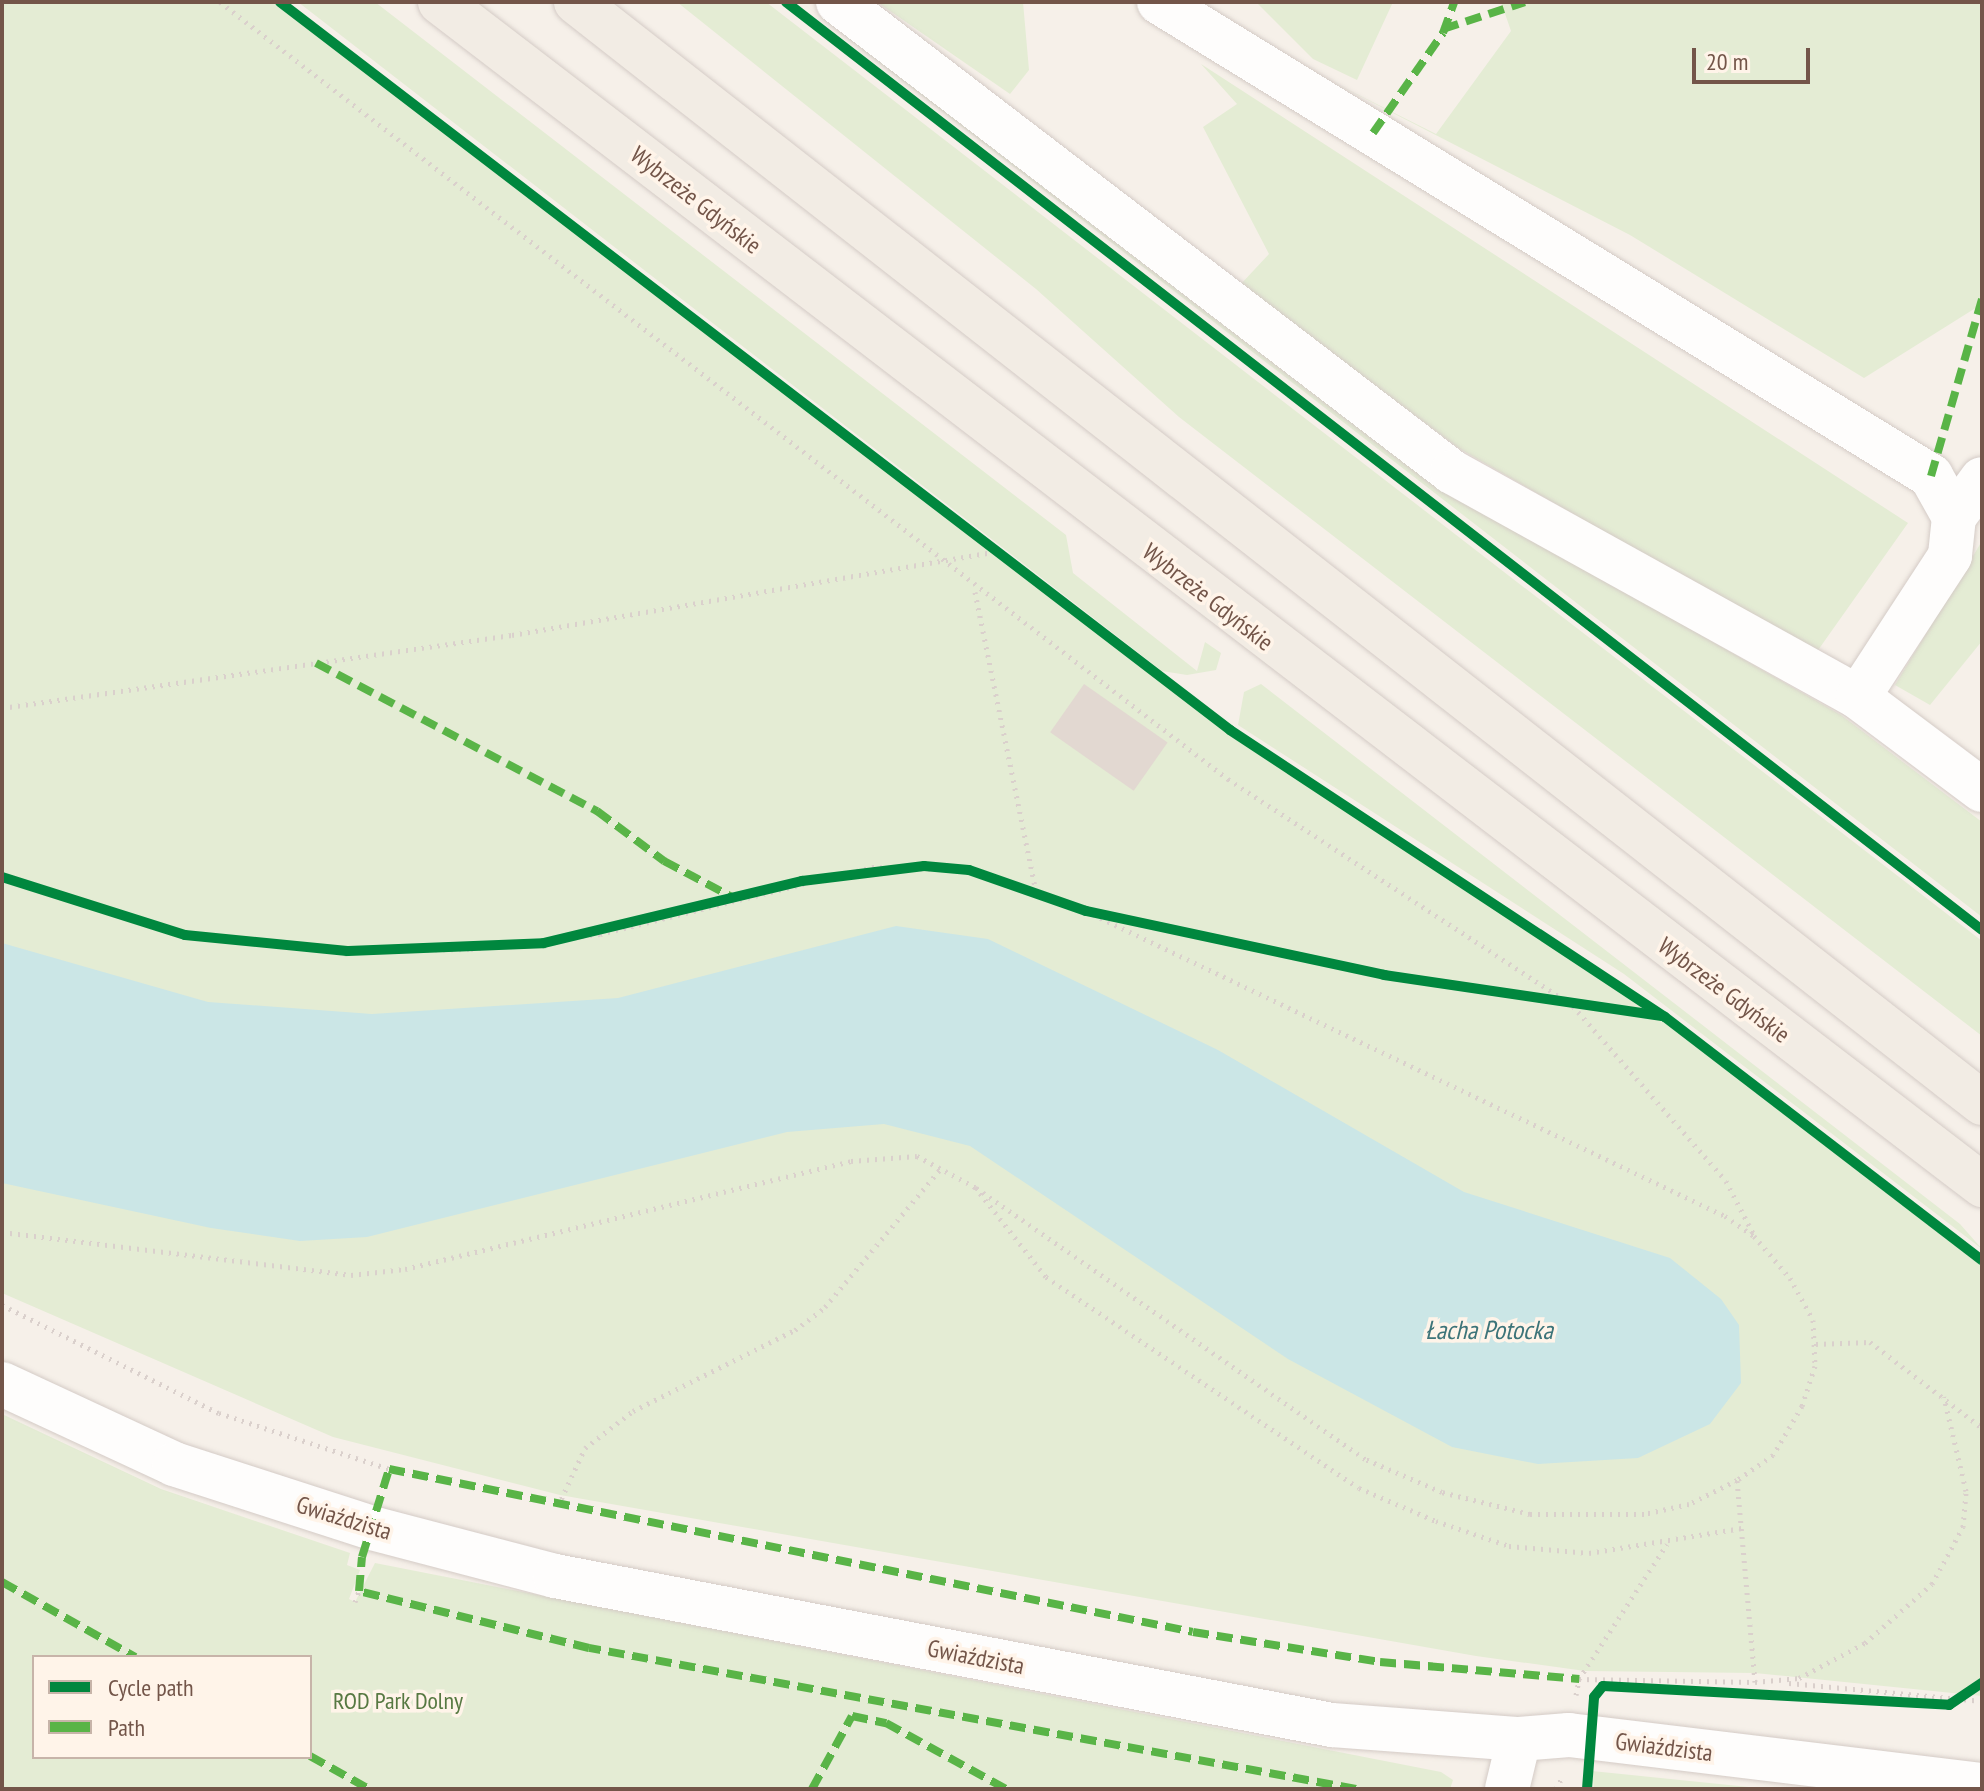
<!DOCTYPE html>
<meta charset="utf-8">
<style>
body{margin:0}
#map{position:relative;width:1984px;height:1791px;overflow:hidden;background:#f6f0e9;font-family:"PT Sans Narrow",sans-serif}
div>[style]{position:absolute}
.green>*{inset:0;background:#e4ecd4}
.water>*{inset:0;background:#cbe6e6}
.building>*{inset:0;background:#e2d8d1;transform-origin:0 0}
.path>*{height:5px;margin-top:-2.5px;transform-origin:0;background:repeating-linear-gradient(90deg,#dad0cc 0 2px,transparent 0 8px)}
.roads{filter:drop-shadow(0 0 2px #d4cbc6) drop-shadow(0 0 2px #d4cbc6)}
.minor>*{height:44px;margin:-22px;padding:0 22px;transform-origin:22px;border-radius:22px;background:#fefdfc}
.major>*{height:44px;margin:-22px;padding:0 22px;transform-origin:22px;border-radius:22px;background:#f2ece4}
.quiet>*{height:8px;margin-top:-4px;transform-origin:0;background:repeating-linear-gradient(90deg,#59b447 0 16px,transparent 0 24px)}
.cycleway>*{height:10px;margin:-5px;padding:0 5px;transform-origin:5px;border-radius:5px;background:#00873e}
span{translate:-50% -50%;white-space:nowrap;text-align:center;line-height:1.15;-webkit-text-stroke:7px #fff4e9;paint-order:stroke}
.street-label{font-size:24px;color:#735549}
.park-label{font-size:24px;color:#577942}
.water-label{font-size:26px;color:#3d7479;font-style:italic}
.frame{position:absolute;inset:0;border:4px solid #735549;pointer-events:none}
.legend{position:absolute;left:32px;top:1655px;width:280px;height:104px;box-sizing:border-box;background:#fff4e9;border:2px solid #c7b4a9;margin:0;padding:10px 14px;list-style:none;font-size:24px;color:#735549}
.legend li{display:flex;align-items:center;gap:16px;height:40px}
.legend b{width:40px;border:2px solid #c7b4a9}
.scale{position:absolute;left:1692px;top:48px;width:118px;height:36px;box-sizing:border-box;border:4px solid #735549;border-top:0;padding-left:10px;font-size:24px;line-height:28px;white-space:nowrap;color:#735549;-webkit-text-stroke:6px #fff4e9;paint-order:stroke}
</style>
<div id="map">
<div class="green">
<i style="clip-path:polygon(2px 2px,280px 2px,1230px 730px,1665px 1017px,1982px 1260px,1982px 1696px,1755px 1673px,1585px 1671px,1476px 1656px,560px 1495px,333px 1437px,2px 1293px)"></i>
<i style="clip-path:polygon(298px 2px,375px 2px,1066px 535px,1073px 573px,1197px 671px,1205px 642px,1221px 653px,1216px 670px,1187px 675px,1162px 671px)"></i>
<i style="clip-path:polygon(677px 2px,766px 2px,1982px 941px,1982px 1036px,1179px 417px,1036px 289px)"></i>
<i style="clip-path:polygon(801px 2px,1434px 483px,1841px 715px,1982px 822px,1982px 917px)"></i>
<i style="clip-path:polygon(877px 2px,1023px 2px,1029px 70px,1010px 94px)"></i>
<i style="clip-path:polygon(1256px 2px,1393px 2px,1357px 80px,1313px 59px)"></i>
<i style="clip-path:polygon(1501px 2px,1982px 2px,1982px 304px,1864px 378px,1630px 235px,1325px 78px,1436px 134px,1511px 31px)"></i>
<i style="clip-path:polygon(1201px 64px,1908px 523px,1816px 653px,1460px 449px,1240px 285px,1269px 254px,1203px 127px,1237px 104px)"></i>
<i style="clip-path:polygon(1982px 541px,1982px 641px,1930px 705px,1895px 685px)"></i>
<i style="clip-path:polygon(1261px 684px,1960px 1224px,1982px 1249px,1624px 974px,1238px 725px,1244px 692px)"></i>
<i style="clip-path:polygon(evenodd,2px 1414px,161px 1489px,350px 1553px,347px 1565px,360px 1570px,349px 1599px,355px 1602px,375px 1563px,1441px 1772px,1453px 1780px,1450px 1789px,2px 1789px,2px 1414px,34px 1657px,310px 1657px,310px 1757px,34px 1757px,34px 1657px)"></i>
<i style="clip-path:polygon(1592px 1771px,1768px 1789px,1594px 1789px)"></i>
</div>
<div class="water">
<i style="clip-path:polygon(896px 926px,988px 939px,1218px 1050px,1464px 1192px,1670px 1258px,1721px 1299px,1739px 1325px,1741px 1383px,1710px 1424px,1638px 1458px,1538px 1464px,1452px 1447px,1288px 1359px,970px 1146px,884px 1124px,787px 1132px,367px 1237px,300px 1241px,211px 1228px,2px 1183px,2px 943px,208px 1002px,372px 1014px,618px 998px)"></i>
</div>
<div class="building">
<i style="left:1084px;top:684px;width:102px;height:59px;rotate:35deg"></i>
</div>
<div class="path">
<i style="left:220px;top:2px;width:1273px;rotate:37.63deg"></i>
<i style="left:1228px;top:779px;width:413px;rotate:33.3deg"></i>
<i style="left:1573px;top:1006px;width:232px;rotate:48.8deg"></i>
<i style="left:1726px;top:1181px;width:61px;rotate:62.6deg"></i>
<i style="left:975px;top:592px;width:306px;rotate:78.5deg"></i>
<i style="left:2px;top:708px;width:515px;rotate:-8.15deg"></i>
<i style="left:512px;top:635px;width:488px;rotate:-9.8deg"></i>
<i style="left:2px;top:877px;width:192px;rotate:17.6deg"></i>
<i style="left:185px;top:935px;width:163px;rotate:5.6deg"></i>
<i style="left:347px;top:951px;width:124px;rotate:-0.9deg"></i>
<i style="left:471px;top:949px;width:130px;rotate:-6.6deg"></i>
<i style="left:600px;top:934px;width:280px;rotate:-13.8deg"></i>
<i style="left:872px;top:867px;width:97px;rotate:1.8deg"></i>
<i style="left:969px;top:870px;width:125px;rotate:19.2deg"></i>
<i style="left:1086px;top:911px;width:708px;rotate:25.52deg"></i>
<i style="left:1725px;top:1216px;width:35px;rotate:35deg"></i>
<i style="left:1754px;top:1236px;width:55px;rotate:49.4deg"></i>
<i style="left:1790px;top:1278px;width:48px;rotate:61.3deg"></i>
<i style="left:1813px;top:1320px;width:46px;rotate:87.5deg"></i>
<i style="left:1815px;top:1366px;width:42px;rotate:108deg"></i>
<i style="left:1802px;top:1406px;width:57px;rotate:120.6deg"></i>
<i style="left:1773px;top:1455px;width:44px;rotate:145.2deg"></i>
<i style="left:1737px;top:1480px;width:54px;rotate:153.4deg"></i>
<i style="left:1689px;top:1504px;width:46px;rotate:167.5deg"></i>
<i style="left:1644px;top:1514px;width:114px;rotate:180deg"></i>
<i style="left:1530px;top:1514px;width:91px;rotate:-166deg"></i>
<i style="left:1442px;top:1492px;width:84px;rotate:-156.8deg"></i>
<i style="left:1365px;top:1459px;width:475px;rotate:-145.1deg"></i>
<i style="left:975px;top:1187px;width:115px;rotate:51.7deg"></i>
<i style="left:1046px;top:1277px;width:377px;rotate:34deg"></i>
<i style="left:1359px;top:1488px;width:84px;rotate:23.2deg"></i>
<i style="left:1436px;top:1521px;width:77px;rotate:18.9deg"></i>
<i style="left:1509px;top:1546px;width:80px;rotate:5deg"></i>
<i style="left:1589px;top:1553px;width:155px;rotate:-9.3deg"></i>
<i style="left:1097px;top:913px;width:294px;rotate:12.2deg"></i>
<i style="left:1384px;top:975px;width:284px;rotate:8.5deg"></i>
<i style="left:2px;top:1232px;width:352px;rotate:7deg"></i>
<i style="left:351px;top:1275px;width:54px;rotate:-6.3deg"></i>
<i style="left:405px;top:1269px;width:459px;rotate:-13.6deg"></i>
<i style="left:851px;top:1161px;width:66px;rotate:-4.3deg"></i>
<i style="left:917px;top:1156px;width:66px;rotate:28.1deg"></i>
<i style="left:2px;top:1305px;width:242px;rotate:26.5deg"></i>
<i style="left:219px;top:1413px;width:179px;rotate:18.2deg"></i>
<i style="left:1816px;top:1344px;width:54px;rotate:-2.1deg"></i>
<i style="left:1870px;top:1342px;width:141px;rotate:37.5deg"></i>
<i style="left:558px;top:1506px;width:64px;rotate:-65deg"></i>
<i style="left:585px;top:1448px;width:61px;rotate:-37.6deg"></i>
<i style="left:633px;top:1411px;width:181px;rotate:-26.6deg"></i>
<i style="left:795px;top:1330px;width:38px;rotate:-37deg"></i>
<i style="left:825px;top:1307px;width:182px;rotate:-50.1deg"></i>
<i style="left:355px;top:1602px;width:12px;rotate:-70deg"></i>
<i style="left:1579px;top:1679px;width:176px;rotate:1deg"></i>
<i style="left:1755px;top:1682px;width:202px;rotate:-95.1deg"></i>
<i style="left:1755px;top:1682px;width:44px;rotate:-5.2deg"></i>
<i style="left:1799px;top:1678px;width:75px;rotate:-27.9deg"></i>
<i style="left:1865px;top:1643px;width:89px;rotate:-41.4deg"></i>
<i style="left:1932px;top:1584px;width:65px;rotate:-61.5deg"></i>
<i style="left:1963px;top:1527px;width:36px;rotate:-85deg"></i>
<i style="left:1966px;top:1491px;width:97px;rotate:-103.2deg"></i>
<i style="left:1789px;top:1683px;width:194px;rotate:5.3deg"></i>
<i style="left:1576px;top:1695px;width:16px;rotate:-79deg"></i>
<i style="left:1579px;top:1679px;width:161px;rotate:-56.9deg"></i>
<i style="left:1556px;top:1789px;width:15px;rotate:-62deg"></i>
</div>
<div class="roads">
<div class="minor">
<i style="left:838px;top:2px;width:773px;rotate:37.43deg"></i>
<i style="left:1452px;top:472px;width:464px;rotate:29deg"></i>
<i style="left:1858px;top:697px;width:155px;rotate:36.9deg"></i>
<i style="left:1159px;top:2px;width:906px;rotate:31.55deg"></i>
<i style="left:1931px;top:476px;width:47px;rotate:60.7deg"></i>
<i style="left:1954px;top:517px;width:39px;rotate:96deg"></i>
<i style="left:1950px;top:556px;width:168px;rotate:123.1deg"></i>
<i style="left:1954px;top:517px;width:47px;rotate:-53.6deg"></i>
<i style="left:2px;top:1384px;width:190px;rotate:24.9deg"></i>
<i style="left:174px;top:1464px;width:208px;rotate:17.9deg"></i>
<i style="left:372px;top:1528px;width:189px;rotate:14.7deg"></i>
<i style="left:555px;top:1576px;width:791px;rotate:10.86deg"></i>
<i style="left:1332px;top:1725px;width:188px;rotate:4.3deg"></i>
<i style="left:1519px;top:1739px;width:50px;rotate:-4.6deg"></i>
<i style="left:1569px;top:1735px;width:416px;rotate:6.9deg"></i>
<i style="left:1507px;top:1789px;width:51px;rotate:-76.5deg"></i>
</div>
<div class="major">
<i style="left:440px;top:2px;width:1944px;rotate:37.49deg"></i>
<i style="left:576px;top:2px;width:1786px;rotate:38.06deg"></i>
</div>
</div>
<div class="quiet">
<i style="left:1443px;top:29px;width:86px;rotate:-18.2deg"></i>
<i style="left:1373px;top:133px;width:122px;rotate:-55deg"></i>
<i style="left:1443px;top:33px;width:33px;rotate:-70deg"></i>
<i style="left:1931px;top:476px;width:184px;rotate:-73.9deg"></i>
<i style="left:316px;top:663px;width:318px;rotate:27.8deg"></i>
<i style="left:597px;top:811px;width:84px;rotate:36.7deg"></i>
<i style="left:664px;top:861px;width:79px;rotate:27.9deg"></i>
<i style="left:2px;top:1582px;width:153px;rotate:29.4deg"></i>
<i style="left:310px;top:1756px;width:68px;rotate:29.2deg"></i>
<i style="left:812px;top:1789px;width:83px;rotate:-61.3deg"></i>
<i style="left:852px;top:1716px;width:35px;rotate:12deg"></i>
<i style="left:886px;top:1723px;width:137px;rotate:28.8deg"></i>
<i style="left:1356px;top:1789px;width:780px;rotate:-169.58deg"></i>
<i style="left:589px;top:1648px;width:237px;rotate:-166.1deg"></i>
<i style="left:359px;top:1591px;width:34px;rotate:-85deg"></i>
<i style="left:362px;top:1557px;width:92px;rotate:-72.9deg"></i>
<i style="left:389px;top:1469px;width:820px;rotate:11.46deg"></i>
<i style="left:1193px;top:1632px;width:189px;rotate:9.1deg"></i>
<i style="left:1380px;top:1662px;width:200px;rotate:4.9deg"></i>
</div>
<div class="cycleway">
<i style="left:280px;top:2px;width:1197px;rotate:37.46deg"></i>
<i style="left:1230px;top:730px;width:521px;rotate:33.42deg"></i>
<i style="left:1665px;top:1017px;width:399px;rotate:37.5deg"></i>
<i style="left:786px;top:2px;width:1514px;rotate:37.81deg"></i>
<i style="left:2px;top:877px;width:192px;rotate:17.6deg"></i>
<i style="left:185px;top:935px;width:163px;rotate:5.6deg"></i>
<i style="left:347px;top:951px;width:197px;rotate:-2.3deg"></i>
<i style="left:544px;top:943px;width:265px;rotate:-13.5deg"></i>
<i style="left:802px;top:881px;width:123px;rotate:-7deg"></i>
<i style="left:924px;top:866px;width:45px;rotate:5.1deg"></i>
<i style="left:969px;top:870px;width:124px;rotate:19.3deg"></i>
<i style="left:1086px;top:911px;width:305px;rotate:12.1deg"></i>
<i style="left:1384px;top:975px;width:281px;rotate:8.4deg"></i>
<i style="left:1587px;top:1789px;width:92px;rotate:-85.6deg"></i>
<i style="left:1594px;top:1697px;width:14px;rotate:-51deg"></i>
<i style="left:1603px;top:1686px;width:347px;rotate:3.1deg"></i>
<i style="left:1949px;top:1705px;width:40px;rotate:-34deg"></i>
</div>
<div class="street-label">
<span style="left:696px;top:200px;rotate:38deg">Wybrzeże Gdyńskie</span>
<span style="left:1208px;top:597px;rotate:38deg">Wybrzeże Gdyńskie</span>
<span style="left:1724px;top:990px;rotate:37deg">Wybrzeże Gdyńskie</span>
<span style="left:344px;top:1518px;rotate:17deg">Gwiaździsta</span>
<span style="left:976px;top:1657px;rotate:11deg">Gwiaździsta</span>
<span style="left:1664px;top:1747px;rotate:7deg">Gwiaździsta</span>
</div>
<div class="park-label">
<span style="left:398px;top:1701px">ROD Park Dolny</span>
</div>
<div class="water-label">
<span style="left:1489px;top:1330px">Łacha Potocka</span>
</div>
<div class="frame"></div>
<ul class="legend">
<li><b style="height:10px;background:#00873e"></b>Cycle path</li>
<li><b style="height:10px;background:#59b447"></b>Path</li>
</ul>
<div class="scale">20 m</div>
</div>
